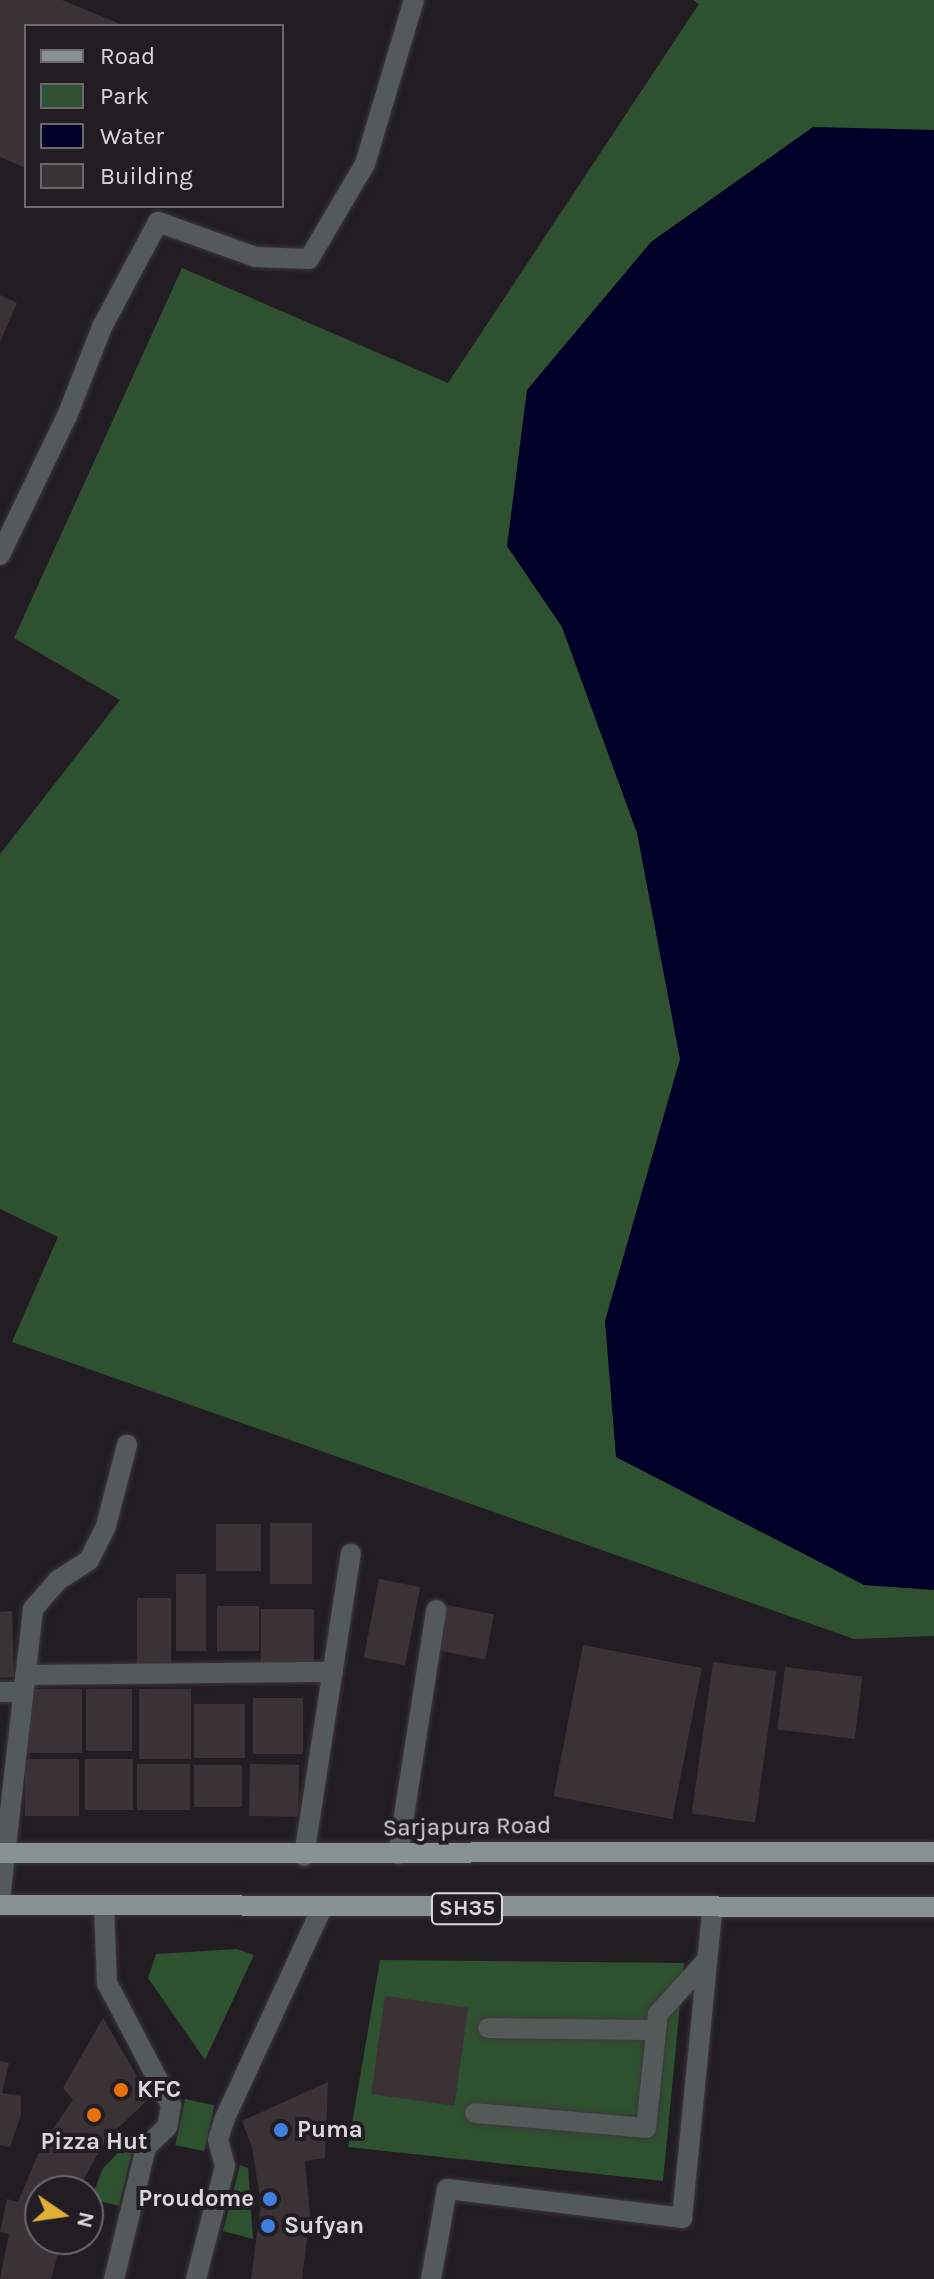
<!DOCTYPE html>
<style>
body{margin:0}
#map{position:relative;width:934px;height:2279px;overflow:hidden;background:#221d23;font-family:Karla,sans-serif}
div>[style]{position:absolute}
.green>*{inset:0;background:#2e512f;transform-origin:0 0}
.water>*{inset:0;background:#000028}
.building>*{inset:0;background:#3b3235;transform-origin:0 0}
.roads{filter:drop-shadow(0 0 2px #3c373d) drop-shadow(0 0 2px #3c373d)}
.service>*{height:20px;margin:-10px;padding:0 10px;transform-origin:10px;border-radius:10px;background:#545959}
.minor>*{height:20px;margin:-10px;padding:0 10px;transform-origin:10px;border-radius:10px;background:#545959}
.primary>*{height:20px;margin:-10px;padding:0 10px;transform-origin:10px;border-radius:10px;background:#899293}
.dots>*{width:22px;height:22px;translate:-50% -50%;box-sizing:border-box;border:4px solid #221d23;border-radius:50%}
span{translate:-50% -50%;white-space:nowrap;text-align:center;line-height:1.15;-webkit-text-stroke:8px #221d23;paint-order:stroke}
.shield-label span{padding:2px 6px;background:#221d23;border:2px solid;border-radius:6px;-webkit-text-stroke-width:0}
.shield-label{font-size:22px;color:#dad7db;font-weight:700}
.street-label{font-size:24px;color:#dad7db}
.poi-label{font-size:24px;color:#dad7db;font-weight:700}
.left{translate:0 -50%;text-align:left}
.right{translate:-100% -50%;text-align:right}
.legend{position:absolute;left:24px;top:24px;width:260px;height:184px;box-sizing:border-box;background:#221d23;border:2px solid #6c676d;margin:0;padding:10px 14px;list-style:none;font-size:24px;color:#dad7db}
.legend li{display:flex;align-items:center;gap:16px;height:40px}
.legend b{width:40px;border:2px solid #6c676d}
.north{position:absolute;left:24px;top:2175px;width:80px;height:80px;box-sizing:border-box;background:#221d23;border:2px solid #6c676d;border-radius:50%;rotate:103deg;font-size:22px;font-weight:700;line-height:32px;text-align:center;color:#dad7db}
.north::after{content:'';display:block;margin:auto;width:28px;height:36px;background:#e1af34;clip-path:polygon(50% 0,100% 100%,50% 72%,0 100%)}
</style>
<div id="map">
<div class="green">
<i style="clip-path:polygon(693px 0,934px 0,934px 1636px,854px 1639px,12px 1342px,58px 1237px,0 1209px,0 854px,120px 700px,14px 638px,182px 268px,448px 383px,699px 4px)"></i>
<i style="clip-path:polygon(237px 1949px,254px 1955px,205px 2060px,148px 1978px,156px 1954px)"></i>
<i style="clip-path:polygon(380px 1960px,684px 1963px,663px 2181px,348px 2147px)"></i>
<i style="left:185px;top:2099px;width:30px;height:47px;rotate:12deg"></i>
<i style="clip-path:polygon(126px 2145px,133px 2148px,119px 2206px,91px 2199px,103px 2168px)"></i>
<i style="clip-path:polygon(240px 2165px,248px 2168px,253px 2239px,223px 2231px)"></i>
</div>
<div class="water">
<i style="clip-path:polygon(813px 127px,934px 130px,934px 1590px,864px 1585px,616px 1457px,605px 1321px,680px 1059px,637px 833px,562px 627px,507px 546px,527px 390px,651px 242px)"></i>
</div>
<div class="building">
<i style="clip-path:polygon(0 0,62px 0,125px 26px,26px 26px,26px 168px,0 157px)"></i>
<i style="clip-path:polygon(0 295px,17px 303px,0 342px)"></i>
<i style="left:270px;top:1523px;width:42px;height:61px"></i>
<i style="left:216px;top:1524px;width:45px;height:47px"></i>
<i style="left:176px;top:1574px;width:30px;height:77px"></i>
<i style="left:379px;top:1579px;width:42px;height:80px;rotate:11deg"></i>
<i style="left:137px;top:1598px;width:34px;height:66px"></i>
<i style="left:446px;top:1605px;width:49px;height:46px;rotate:11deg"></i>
<i style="left:217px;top:1606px;width:42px;height:45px"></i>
<i style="left:261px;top:1609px;width:53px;height:53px"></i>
<i style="clip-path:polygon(12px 1611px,14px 1677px,0 1678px,0 1612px)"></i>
<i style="left:583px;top:1645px;width:121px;height:154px;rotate:11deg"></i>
<i style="left:713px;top:1662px;width:64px;height:153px;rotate:8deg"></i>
<i style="left:785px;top:1667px;width:78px;height:63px;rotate:7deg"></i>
<i style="left:28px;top:1689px;width:54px;height:64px"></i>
<i style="left:86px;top:1689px;width:46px;height:62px"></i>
<i style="left:139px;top:1689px;width:52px;height:70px"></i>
<i style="left:253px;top:1698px;width:50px;height:56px"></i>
<i style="left:194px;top:1704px;width:51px;height:54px"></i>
<i style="left:25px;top:1759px;width:54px;height:57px"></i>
<i style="left:85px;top:1759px;width:48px;height:51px"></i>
<i style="left:137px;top:1764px;width:53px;height:46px"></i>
<i style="left:250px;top:1764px;width:49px;height:52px;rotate:1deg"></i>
<i style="left:194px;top:1765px;width:48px;height:42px"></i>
<i style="left:385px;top:1996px;width:84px;height:99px;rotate:8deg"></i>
<i style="clip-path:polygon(103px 2018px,150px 2098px,106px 2139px,77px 2191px,40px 2191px,40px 2239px,62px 2239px,51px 2279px,0 2279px,9px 2234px,0 2232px,7px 2199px,18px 2202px,42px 2145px,73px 2100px,63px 2088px)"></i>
<i style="clip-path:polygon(0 2061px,9px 2063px,2px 2093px,21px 2096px,21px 2115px,10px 2147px,0 2145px)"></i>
<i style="clip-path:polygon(328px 2082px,325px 2158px,305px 2161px,310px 2215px,302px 2279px,251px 2279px,261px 2204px,252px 2147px,242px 2121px)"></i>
</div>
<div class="roads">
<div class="service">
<i style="left:0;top:555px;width:154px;rotate:-64.3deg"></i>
<i style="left:67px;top:416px;width:96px;rotate:-68.5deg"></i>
<i style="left:102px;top:327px;width:119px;rotate:-61.9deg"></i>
<i style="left:158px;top:222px;width:104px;rotate:19.7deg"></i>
<i style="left:256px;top:257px;width:53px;rotate:2.2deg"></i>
<i style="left:309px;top:259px;width:110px;rotate:-59.5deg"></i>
<i style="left:365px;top:164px;width:171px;rotate:-73.4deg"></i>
<i style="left:398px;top:1854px;width:247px;rotate:-81.1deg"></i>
<i style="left:104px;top:1906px;width:77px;rotate:87.8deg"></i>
<i style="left:107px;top:1983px;width:138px;rotate:62.3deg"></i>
<i style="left:171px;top:2105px;width:22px;rotate:100deg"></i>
<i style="left:167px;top:2127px;width:29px;rotate:136deg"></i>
<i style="left:146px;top:2147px;width:136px;rotate:103.6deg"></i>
<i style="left:488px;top:2028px;width:168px;rotate:0.7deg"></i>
<i style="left:475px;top:2113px;width:172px;rotate:5deg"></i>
<i style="left:646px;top:2128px;width:115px;rotate:-84deg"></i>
<i style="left:658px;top:2014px;width:73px;rotate:-47.8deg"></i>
<i style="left:196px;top:2279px;width:117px;rotate:-75.6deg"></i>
<i style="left:225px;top:2166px;width:27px;rotate:-105deg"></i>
<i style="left:218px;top:2140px;width:21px;rotate:-73deg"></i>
<i style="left:224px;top:2120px;width:234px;rotate:-65.2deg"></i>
</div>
<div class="minor">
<i style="left:25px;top:1675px;width:308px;rotate:-0.6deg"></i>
<i style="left:0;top:1692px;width:23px"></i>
<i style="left:304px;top:1856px;width:306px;rotate:-81.2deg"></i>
<i style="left:0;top:1899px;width:292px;rotate:-83.5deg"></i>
<i style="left:33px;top:1609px;width:37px;rotate:-49deg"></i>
<i style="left:57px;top:1581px;width:38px;rotate:-33deg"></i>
<i style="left:89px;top:1560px;width:38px;rotate:-63deg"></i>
<i style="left:106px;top:1526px;width:84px;rotate:-75.5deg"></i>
<i style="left:431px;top:2279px;width:91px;rotate:-79.9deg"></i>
<i style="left:447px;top:2189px;width:237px;rotate:7deg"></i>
<i style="left:682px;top:2218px;width:309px;rotate:-84.4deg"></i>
</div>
<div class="primary">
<i style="left:0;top:1853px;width:934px;rotate:-0.06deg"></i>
<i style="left:0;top:1905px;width:934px;rotate:0.12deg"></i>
</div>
</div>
<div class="dots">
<i style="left:121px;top:2090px;background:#e8710a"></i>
<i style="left:94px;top:2115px;background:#e8710a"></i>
<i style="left:281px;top:2130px;background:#3f7fe0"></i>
<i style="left:270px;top:2199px;background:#3f7fe0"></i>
<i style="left:268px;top:2226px;background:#3f7fe0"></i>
</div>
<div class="shield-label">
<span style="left:467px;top:1909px">SH35</span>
</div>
<div class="street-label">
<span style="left:467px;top:1827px;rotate:-1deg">Sarjapura Road</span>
</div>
<div class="poi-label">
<span class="left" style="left:137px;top:2090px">KFC</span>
<span class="left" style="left:297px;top:2130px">Puma</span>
<span style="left:94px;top:2142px">Pizza Hut</span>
<span class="right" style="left:254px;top:2199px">Proudome</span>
<span class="left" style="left:284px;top:2226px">Sufyan</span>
</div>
<ul class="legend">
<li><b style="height:10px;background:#899293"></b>Road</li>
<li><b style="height:22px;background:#2e512f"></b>Park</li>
<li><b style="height:22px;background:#000028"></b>Water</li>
<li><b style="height:22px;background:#3b3235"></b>Building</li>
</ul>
<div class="north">N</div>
</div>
